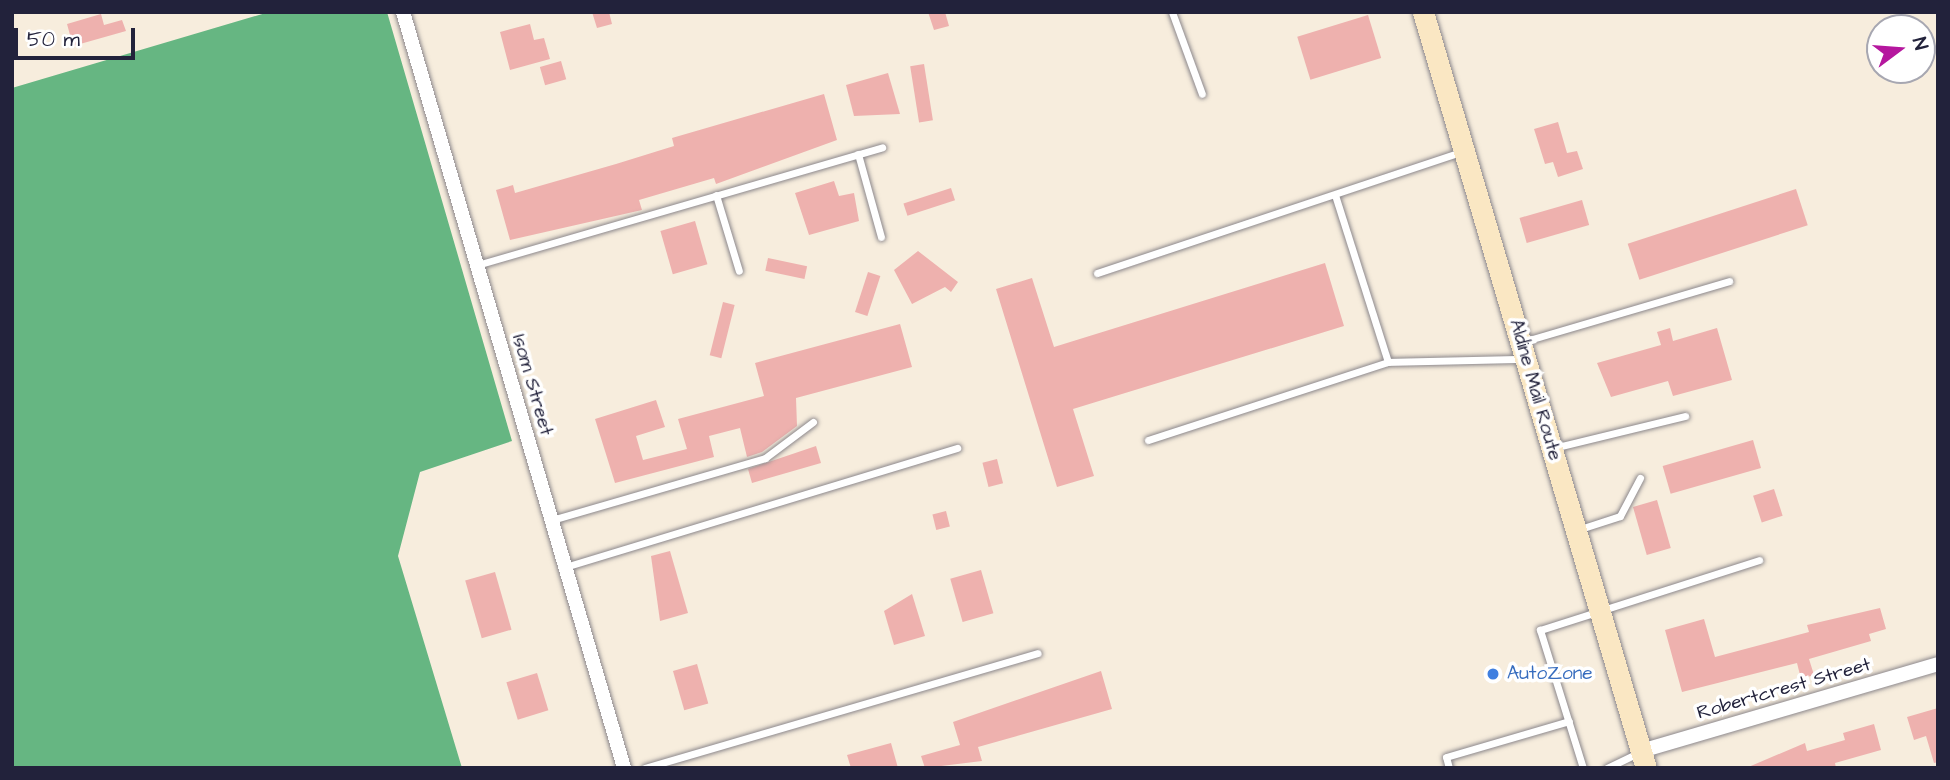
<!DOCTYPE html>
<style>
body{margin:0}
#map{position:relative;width:1950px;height:780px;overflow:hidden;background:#f7eddd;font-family:"Architects Daughter",sans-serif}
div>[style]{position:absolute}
.forest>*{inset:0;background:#66b682}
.building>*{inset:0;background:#eeb1ae;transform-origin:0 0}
.roads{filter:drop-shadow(0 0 2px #8c888c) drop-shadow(0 0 2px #8c888c)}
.lane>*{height:7px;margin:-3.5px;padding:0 3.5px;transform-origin:3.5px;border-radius:3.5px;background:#fff}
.street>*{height:14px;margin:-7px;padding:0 7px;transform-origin:7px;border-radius:7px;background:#fff}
.secondary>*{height:21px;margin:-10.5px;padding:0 10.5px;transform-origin:10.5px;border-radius:10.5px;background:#fae7c3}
.dots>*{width:19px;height:19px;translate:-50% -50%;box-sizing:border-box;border:4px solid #fff;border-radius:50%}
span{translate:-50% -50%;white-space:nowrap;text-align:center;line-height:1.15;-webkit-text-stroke:7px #fff;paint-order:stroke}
.street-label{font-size:19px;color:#22223b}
.shop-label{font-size:19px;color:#366cbe}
.left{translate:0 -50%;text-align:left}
.frame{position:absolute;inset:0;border:14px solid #22223b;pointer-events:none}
.north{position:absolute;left:1866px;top:14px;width:70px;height:70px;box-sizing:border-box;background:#fff;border:2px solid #a7a7b1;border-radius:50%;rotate:74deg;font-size:19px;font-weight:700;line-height:28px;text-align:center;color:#22223b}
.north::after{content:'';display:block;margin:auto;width:24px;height:32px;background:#b5179e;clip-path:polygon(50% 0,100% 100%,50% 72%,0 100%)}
.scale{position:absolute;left:14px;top:28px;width:121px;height:32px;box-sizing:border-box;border:4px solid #22223b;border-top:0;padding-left:9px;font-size:21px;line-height:24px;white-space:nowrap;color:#22223b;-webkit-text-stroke:5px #fff;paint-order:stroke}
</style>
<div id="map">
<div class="forest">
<i style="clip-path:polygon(269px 12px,387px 12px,512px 441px,420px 472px,398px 556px,462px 768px,12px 768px,12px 88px)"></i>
</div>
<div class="building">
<i style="clip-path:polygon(592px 12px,609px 12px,612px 24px,597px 28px)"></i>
<i style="clip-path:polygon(928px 12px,945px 12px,949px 26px,934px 30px)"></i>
<i style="clip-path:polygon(101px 14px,104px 25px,122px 20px,126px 31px,73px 46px,67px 24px)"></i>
<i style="left:1368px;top:15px;width:45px;height:74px;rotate:73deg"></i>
<i style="clip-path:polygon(530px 24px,534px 40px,544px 38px,550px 59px,510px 70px,500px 32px)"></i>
<i style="left:561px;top:61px;width:19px;height:22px;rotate:74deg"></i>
<i style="left:924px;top:64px;width:57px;height:14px;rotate:81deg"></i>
<i style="clip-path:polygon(888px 73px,900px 114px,854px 116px,846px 85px)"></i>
<i style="clip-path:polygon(824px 94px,837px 140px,716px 184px,714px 178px,639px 200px,642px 210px,510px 240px,496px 190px,513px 185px,515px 193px,616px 164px,674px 146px,672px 138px)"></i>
<i style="clip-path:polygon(1558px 122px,1567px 153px,1577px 151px,1583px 169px,1558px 177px,1553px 162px,1545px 164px,1534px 129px)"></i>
<i style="clip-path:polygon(834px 181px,839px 196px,854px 193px,859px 221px,809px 235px,795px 193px)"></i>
<i style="left:951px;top:188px;width:13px;height:50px;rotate:72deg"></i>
<i style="left:1796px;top:189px;width:38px;height:177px;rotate:72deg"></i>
<i style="left:1582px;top:200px;width:26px;height:65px;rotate:74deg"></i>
<i style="left:695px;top:221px;width:45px;height:36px;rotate:74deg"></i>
<i style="clip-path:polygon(918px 251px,958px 282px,951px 292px,945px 287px,912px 304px,894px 270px)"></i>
<i style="left:768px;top:258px;width:40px;height:13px;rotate:12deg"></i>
<i style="clip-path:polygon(1325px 263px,1344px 326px,1073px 409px,1094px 476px,1057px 487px,996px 289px,1032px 278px,1054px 347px)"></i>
<i style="left:868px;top:272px;width:13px;height:42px;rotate:18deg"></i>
<i style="left:723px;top:302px;width:12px;height:55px;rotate:14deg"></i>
<i style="clip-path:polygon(900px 324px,912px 367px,796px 398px,797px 426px,762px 452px,747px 457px,740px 428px,709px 436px,714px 457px,615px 483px,595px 419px,656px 400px,665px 427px,636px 436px,643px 460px,687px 449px,678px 419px,764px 396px,755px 363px)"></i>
<i style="clip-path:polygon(1670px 328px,1673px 341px,1717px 328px,1732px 380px,1673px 396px,1668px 381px,1611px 397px,1597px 363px,1661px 345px,1657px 332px)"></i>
<i style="left:1753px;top:440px;width:29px;height:94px;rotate:74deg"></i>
<i style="clip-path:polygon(816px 446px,821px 463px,752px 483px,748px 469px)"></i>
<i style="left:997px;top:459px;width:25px;height:15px;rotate:76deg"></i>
<i style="left:1774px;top:489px;width:28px;height:22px;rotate:72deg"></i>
<i style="left:1657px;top:500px;width:50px;height:25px;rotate:74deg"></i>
<i style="left:946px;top:511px;width:16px;height:14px;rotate:76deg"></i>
<i style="clip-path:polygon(670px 551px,688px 613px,660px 621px,651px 556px)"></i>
<i style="left:981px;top:570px;width:45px;height:32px;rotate:74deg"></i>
<i style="left:495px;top:572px;width:60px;height:31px;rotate:74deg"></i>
<i style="clip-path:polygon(912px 594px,925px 636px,894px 645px,884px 611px)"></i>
<i style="clip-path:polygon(1880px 608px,1886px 629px,1869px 634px,1871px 641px,1809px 659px,1814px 675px,1801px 679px,1797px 663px,1682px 692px,1665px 630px,1704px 619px,1715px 657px,1809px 632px,1807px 625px)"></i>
<i style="left:697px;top:664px;width:41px;height:25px;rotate:74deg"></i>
<i style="clip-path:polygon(1101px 671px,1112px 709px,978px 747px,982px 761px,925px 768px,921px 756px,960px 745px,953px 722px)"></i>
<i style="left:537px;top:673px;width:39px;height:32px;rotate:73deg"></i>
<i style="clip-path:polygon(1938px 708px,1938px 762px,1934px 763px,1926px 736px,1914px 740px,1907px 717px)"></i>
<i style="clip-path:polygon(1874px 724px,1881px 750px,1835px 763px,1836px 768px,1746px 768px,1805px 743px,1807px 751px,1845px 740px,1843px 733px)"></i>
<i style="clip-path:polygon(891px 743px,898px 768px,851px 768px,847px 755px)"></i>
</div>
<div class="roads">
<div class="lane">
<i style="left:1172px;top:12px;width:87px;rotate:69.9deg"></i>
<i style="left:858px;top:154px;width:86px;rotate:74.5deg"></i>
<i style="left:716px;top:195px;width:79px;rotate:73.2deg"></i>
<i style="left:1335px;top:195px;width:175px;rotate:72.4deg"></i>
<i style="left:477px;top:265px;width:422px;rotate:-16.2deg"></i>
<i style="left:1097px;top:273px;width:383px;rotate:-18.4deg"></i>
<i style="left:1522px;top:342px;width:216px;rotate:-16.4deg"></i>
<i style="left:1148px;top:440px;width:252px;rotate:-18deg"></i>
<i style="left:1388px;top:362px;width:136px;rotate:-1.3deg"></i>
<i style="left:1553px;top:448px;width:136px;rotate:-13.6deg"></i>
<i style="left:552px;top:520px;width:222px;rotate:-16.2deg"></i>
<i style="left:765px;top:458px;width:60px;rotate:-36.9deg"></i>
<i style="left:1577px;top:530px;width:45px;rotate:-18deg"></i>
<i style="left:1620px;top:516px;width:43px;rotate:-62.2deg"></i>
<i style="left:565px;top:567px;width:410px;rotate:-16.9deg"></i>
<i style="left:645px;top:768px;width:409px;rotate:-16.3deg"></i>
<i style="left:1449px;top:768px;width:11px;rotate:-105deg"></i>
<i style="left:1446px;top:757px;width:128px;rotate:-16.3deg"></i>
<i style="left:1583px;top:768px;width:145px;rotate:-107.3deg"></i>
<i style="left:1540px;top:630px;width:230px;rotate:-17.7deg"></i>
<i style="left:1607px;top:768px;width:37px;rotate:-26deg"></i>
</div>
<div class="street">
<i style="left:403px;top:12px;width:788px;rotate:73.7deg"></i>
<i style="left:1641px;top:751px;width:309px;rotate:-16.3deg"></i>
</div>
<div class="secondary">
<i style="left:1423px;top:12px;width:788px;rotate:73.57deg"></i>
</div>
</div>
<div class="dots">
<i style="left:1493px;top:674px;background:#3f7fe0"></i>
</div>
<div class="street-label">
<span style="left:532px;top:385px;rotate:74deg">Isom Street</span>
<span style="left:1535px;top:390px;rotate:74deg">Aldine Mail Route</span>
<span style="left:1784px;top:689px;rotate:-16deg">Robertcrest Street</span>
</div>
<div class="shop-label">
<span class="left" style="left:1507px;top:674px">AutoZone</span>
</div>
<div class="frame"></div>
<div class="north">N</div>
<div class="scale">50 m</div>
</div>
